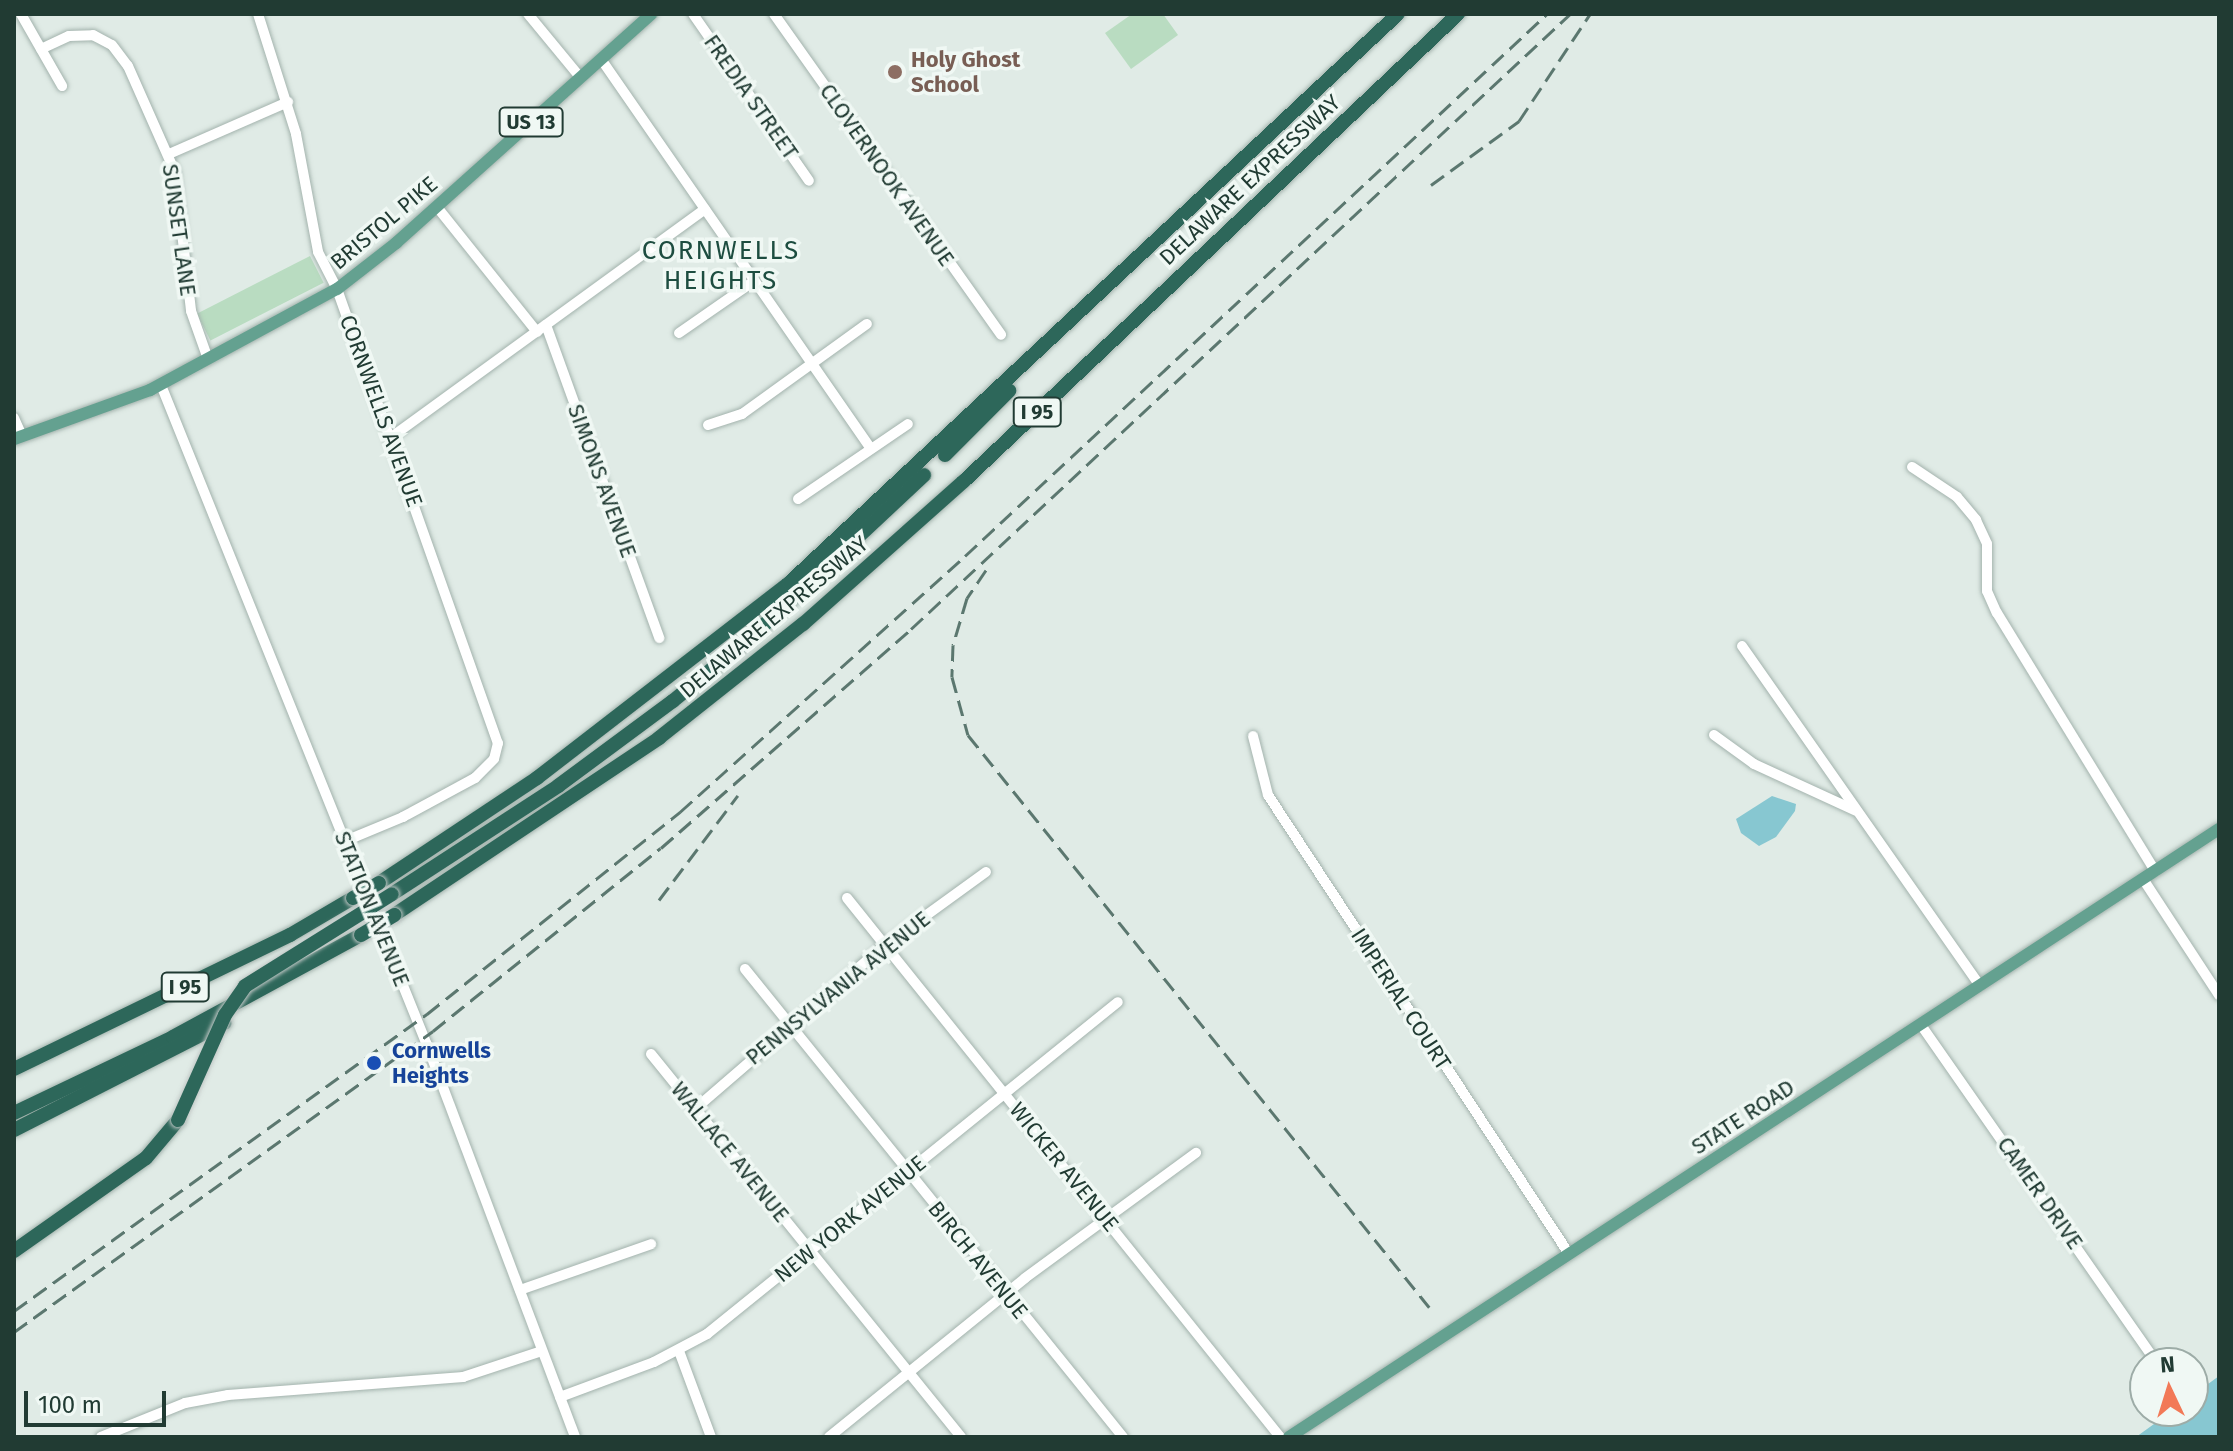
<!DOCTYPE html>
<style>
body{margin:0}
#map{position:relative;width:2233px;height:1451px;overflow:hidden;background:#e0ebe6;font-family:"Fira Sans",sans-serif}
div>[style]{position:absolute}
.green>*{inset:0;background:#b9dcc1;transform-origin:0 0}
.water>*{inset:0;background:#87c7d1}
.roads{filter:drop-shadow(0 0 2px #a3b3ad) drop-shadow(0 0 2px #a3b3ad)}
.minor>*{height:10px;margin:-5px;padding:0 5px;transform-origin:5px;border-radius:5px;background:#fff}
.major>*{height:12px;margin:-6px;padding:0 6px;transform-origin:6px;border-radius:6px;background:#64a190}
.highway>*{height:14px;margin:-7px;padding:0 7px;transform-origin:7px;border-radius:7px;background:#2d675a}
.rail>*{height:3px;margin-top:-1.5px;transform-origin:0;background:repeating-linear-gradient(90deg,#5b776f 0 16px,transparent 0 24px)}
.bridges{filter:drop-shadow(0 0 2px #c1c8c6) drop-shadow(0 0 2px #c1c8c6)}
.highway-bridge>*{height:14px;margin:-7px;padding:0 7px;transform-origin:7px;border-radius:7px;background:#2d675a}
.dots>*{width:22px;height:22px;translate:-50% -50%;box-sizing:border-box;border:4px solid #f0f8f4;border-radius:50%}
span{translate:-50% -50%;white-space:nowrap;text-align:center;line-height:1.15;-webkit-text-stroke:7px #f0f8f4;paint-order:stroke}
.shield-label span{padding:2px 6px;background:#f0f8f4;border:2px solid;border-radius:6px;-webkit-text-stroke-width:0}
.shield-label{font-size:20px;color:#213b33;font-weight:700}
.education-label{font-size:22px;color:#785e54;font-weight:700}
.left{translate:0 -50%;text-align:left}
.street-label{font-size:22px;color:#213b33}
.transit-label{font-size:22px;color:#164399;font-weight:700}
.quarter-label{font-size:26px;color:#1d4d40;letter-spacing:2px}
.frame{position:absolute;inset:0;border:16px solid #213b33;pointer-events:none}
.north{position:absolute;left:2129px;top:1347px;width:80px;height:80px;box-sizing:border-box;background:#f0f8f4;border:2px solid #9daca7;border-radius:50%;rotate:356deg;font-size:22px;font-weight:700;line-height:32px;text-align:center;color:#213b33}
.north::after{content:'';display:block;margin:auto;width:28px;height:36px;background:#f27957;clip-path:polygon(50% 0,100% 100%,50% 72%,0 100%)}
.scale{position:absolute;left:24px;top:1391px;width:142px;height:36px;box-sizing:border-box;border:4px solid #213b33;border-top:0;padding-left:10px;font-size:24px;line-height:28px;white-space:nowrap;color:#213b33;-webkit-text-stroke:6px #f0f8f4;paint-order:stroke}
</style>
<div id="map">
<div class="green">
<i style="clip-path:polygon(1132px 14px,1163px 14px,1178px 35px,1131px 69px,1105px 33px)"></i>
<i style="left:310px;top:256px;width:30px;height:127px;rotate:63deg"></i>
</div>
<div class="water">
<i style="clip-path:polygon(1772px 796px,1796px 804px,1795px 811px,1776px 837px,1759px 846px,1741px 833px,1736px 819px)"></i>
<i style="clip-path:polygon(2219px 1376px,2219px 1437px,2136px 1437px,2172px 1411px,2193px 1411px,2193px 1395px)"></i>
</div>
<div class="roads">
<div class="minor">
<i style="left:21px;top:14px;width:83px;rotate:60.3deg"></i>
<i style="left:258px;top:14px;width:126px;rotate:72.4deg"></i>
<i style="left:296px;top:134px;width:120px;rotate:79.4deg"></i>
<i style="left:318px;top:252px;width:42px;rotate:62.8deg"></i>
<i style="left:337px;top:289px;width:482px;rotate:70.5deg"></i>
<i style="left:498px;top:743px;width:16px;rotate:104deg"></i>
<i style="left:494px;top:759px;width:27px;rotate:135deg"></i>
<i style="left:475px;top:778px;width:82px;rotate:151.6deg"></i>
<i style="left:403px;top:817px;width:63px;rotate:157.5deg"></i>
<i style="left:528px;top:14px;width:82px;rotate:50.5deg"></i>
<i style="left:693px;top:14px;width:203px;rotate:55.2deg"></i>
<i style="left:774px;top:14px;width:393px;rotate:54.7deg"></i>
<i style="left:41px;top:49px;width:31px;rotate:-25deg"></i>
<i style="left:69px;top:36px;width:24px;rotate:-2deg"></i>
<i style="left:93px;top:35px;width:21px;rotate:28deg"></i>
<i style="left:112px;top:45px;width:26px;rotate:53deg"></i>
<i style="left:128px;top:66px;width:116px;rotate:66.1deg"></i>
<i style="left:175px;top:172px;width:140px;rotate:83.4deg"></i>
<i style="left:191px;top:311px;width:51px;rotate:70.5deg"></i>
<i style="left:601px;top:59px;width:474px;rotate:55.3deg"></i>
<i style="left:169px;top:154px;width:130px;rotate:-23.6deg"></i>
<i style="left:437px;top:207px;width:160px;rotate:51.3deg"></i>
<i style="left:546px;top:325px;width:333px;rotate:70.1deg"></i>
<i style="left:679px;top:333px;width:91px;rotate:-34.7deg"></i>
<i style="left:161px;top:385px;width:712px;rotate:68.05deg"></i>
<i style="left:427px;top:1045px;width:419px;rotate:69.3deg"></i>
<i style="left:14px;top:418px;width:20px;rotate:66deg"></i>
<i style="left:708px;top:425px;width:36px;rotate:-18deg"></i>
<i style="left:742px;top:414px;width:154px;rotate:-35.8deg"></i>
<i style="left:390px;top:438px;width:389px;rotate:-36deg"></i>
<i style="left:1912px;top:467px;width:54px;rotate:33.7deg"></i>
<i style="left:1957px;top:497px;width:30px;rotate:50deg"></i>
<i style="left:1976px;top:520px;width:26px;rotate:65deg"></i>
<i style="left:1987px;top:544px;width:47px;rotate:90deg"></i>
<i style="left:1987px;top:591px;width:24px;rotate:66deg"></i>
<i style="left:1997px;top:613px;width:303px;rotate:58.5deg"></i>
<i style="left:798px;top:499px;width:133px;rotate:-34.3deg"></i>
<i style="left:1742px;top:646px;width:415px;rotate:55deg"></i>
<i style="left:1714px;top:735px;width:49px;rotate:35.9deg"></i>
<i style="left:1754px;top:764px;width:112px;rotate:24.7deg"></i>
<i style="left:1253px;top:736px;width:61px;rotate:75.7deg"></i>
<i style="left:1268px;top:795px;width:549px;rotate:56.74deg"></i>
<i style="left:2143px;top:879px;width:139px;rotate:56.8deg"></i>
<i style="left:847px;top:898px;width:691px;rotate:51.22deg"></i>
<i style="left:745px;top:969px;width:602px;rotate:51.07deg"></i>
<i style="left:1921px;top:1025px;width:412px;rotate:55.1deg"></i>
<i style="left:651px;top:1054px;width:493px;rotate:51deg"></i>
<i style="left:695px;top:1109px;width:250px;rotate:-40.8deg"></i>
<i style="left:884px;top:946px;width:126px;rotate:-36deg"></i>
<i style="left:520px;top:1290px;width:139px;rotate:-19.3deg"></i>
<i style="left:679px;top:1351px;width:92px;rotate:69.6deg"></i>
<i style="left:560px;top:1397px;width:100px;rotate:-20.4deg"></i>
<i style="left:654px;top:1362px;width:60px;rotate:-27.8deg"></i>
<i style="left:707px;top:1334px;width:528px;rotate:-38.93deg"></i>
<i style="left:101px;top:1437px;width:91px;rotate:-22deg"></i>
<i style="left:185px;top:1403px;width:44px;rotate:-10.5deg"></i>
<i style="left:228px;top:1395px;width:236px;rotate:-4.4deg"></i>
<i style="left:463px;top:1377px;width:83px;rotate:-18.2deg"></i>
<i style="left:829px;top:1437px;width:252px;rotate:-39deg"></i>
<i style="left:1025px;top:1278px;width:212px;rotate:-36.2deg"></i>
</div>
<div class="major">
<i style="left:14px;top:439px;width:145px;rotate:-19.8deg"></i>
<i style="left:150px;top:390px;width:213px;rotate:-28.4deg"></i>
<i style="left:337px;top:289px;width:75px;rotate:-37.9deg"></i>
<i style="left:396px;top:243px;width:343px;rotate:-41.9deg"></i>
<i style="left:1289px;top:1437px;width:1111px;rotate:-33.18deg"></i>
</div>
<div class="highway">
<i style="left:945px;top:455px;width:91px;rotate:-45deg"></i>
<i style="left:379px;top:883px;width:190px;rotate:-33.6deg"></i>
<i style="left:537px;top:778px;width:319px;rotate:-37.7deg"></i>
<i style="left:789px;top:583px;width:833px;rotate:-43.06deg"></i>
<i style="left:392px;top:894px;width:198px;rotate:-33deg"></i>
<i style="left:558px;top:786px;width:143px;rotate:-36.5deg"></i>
<i style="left:673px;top:701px;width:101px;rotate:-39.4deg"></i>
<i style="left:751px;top:637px;width:237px;rotate:-43.1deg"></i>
<i style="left:394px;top:915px;width:319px;rotate:-33.7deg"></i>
<i style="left:659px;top:738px;width:184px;rotate:-38.4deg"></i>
<i style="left:803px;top:624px;width:215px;rotate:-41.6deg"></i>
<i style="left:964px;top:481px;width:680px;rotate:-43.39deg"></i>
<i style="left:14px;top:1069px;width:307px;rotate:-25.9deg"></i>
<i style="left:290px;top:935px;width:73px;rotate:-30.4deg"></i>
<i style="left:14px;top:1113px;width:176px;rotate:-25.5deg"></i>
<i style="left:173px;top:1037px;width:214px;rotate:-28.5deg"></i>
<i style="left:14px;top:1130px;width:236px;rotate:-27deg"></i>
<i style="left:14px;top:1251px;width:161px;rotate:-35.2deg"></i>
<i style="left:146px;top:1158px;width:50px;rotate:-49.9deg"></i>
</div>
</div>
<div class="rail">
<i style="left:1431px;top:185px;width:109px;rotate:-36deg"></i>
<i style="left:1519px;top:121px;width:128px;rotate:-56.4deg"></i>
<i style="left:986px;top:570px;width:34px;rotate:124deg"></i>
<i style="left:967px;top:598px;width:49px;rotate:106.6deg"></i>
<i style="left:953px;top:645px;width:32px;rotate:92deg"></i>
<i style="left:952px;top:677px;width:60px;rotate:74.6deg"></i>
<i style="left:968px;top:735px;width:735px;rotate:51.13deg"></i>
<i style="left:659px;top:900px;width:131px;rotate:-53deg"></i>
<i style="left:14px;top:1311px;width:509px;rotate:-35.72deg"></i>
<i style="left:427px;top:1014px;width:324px;rotate:-38.6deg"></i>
<i style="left:680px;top:812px;width:383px;rotate:-41.9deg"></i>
<i style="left:965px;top:556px;width:795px;rotate:-42.96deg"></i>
<i style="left:14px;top:1332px;width:516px;rotate:-35.69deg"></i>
<i style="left:433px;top:1031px;width:292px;rotate:-38.8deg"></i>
<i style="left:661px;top:848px;width:332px;rotate:-41.2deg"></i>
<i style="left:911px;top:629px;width:901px;rotate:-43.02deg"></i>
</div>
<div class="bridges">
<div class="highway-bridge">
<i style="left:353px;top:898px;width:30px;rotate:-30deg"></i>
<i style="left:361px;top:935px;width:39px;rotate:-31deg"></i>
<i style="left:178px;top:1120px;width:115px;rotate:-65.9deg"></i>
<i style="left:225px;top:1015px;width:35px;rotate:-55deg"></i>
<i style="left:245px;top:986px;width:173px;rotate:-32deg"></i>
</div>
</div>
<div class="dots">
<i style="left:895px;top:72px;background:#8d6e63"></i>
<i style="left:374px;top:1063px;background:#1a4fb4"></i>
</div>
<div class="shield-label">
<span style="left:531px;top:122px">US 13</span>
<span style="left:1037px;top:412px">I 95</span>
<span style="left:185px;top:987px">I 95</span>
</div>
<div class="education-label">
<span class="left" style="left:911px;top:72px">Holy Ghost<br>School</span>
</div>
<div class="street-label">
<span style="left:751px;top:97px;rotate:55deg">FREDIA STREET</span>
<span style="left:887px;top:175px;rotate:55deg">CLOVERNOOK AVENUE</span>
<span style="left:1250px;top:180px;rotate:-43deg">DELAWARE EXPRESSWAY</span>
<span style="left:384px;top:223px;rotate:-40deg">BRISTOL PIKE</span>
<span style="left:179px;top:230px;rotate:82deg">SUNSET LANE</span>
<span style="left:381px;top:411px;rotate:70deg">CORNWELLS AVENUE</span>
<span style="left:602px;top:481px;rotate:70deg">SIMONS AVENUE</span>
<span style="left:774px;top:617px;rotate:-40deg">DELAWARE EXPRESSWAY</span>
<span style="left:372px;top:909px;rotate:68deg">STATION AVENUE</span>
<span style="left:838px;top:988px;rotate:-39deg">PENNSYLVANIA AVENUE</span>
<span style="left:1401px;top:999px;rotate:57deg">IMPERIAL COURT</span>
<span style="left:1743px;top:1117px;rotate:-33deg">STATE ROAD</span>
<span style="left:730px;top:1152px;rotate:51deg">WALLACE AVENUE</span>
<span style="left:1064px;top:1167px;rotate:51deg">WICKER AVENUE</span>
<span style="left:2040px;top:1193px;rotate:55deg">CAMER DRIVE</span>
<span style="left:850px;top:1219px;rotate:-39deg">NEW YORK AVENUE</span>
<span style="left:978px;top:1260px;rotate:51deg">BIRCH AVENUE</span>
</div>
<div class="transit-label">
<span class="left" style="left:392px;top:1063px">Cornwells<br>Heights</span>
</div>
<div class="quarter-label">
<span style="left:721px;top:266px">CORNWELLS<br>HEIGHTS</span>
</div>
<div class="frame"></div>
<div class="north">N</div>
<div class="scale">100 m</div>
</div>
